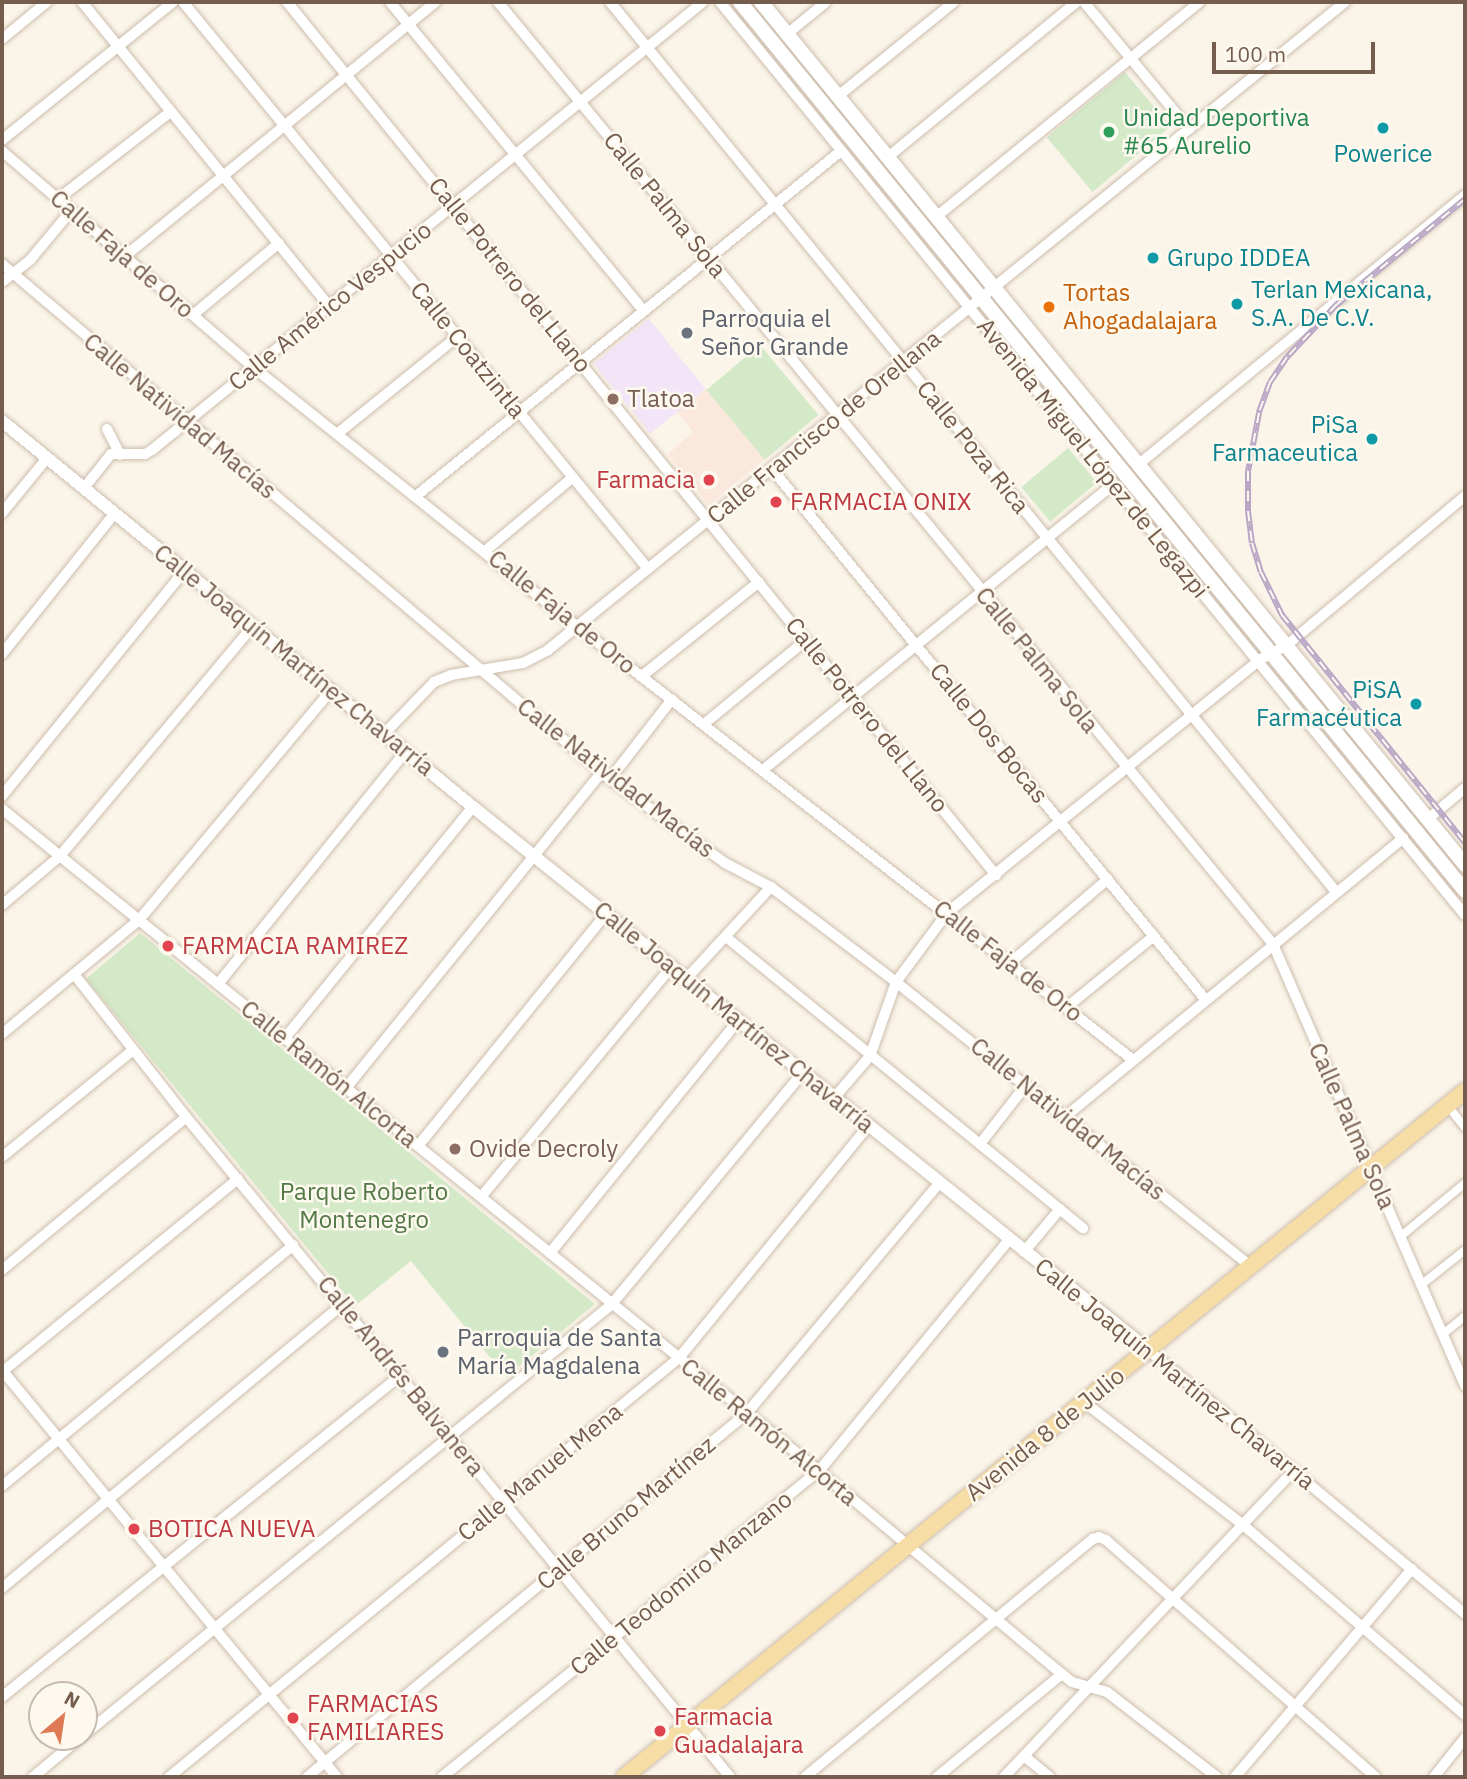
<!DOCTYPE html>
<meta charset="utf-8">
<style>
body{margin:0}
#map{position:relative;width:1467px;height:1779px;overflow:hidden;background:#fbf5e9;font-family:"IBM Plex Sans",sans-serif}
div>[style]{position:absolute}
.commercial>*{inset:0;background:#fbe8dd}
.education>*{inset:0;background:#f2e5f8;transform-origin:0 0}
.green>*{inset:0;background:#d3e9c7;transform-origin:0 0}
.roads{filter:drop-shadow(0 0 2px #cdbeaf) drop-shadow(0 0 2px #cdbeaf)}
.pedestrian>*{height:8px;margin:-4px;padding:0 4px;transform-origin:4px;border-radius:4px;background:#fff}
.minor>*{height:10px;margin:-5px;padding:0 5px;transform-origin:5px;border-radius:5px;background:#fff}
.tertiary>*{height:12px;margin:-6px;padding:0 6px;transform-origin:6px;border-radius:6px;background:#fff}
.secondary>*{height:14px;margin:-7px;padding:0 7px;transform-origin:7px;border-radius:7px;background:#fff}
.primary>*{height:16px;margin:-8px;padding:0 8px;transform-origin:8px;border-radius:8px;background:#f6dca5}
.rail>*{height:6px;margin-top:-3px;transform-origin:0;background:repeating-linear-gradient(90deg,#fef9ef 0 10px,#b9a7c5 0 20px);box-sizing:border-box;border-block:2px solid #b9a7c5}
.dots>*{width:19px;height:19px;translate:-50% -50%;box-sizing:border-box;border:4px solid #fef9ef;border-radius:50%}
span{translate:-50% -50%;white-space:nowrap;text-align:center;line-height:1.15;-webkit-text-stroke:5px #fef9ef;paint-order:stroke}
.leisure-label{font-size:24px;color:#27864d}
.left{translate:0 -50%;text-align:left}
.culture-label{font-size:24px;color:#0d838f}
.right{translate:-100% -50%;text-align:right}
.street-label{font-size:24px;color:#755d4e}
.food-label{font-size:24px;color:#c56008}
.worship-label{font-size:24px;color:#5b616d}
.education-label{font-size:24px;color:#785e54}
.health-label{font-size:24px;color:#be3a42}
.park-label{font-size:24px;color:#537946}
.frame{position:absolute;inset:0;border:4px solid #755d4e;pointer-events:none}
.north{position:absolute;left:28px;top:1681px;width:70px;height:70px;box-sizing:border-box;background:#fef9ef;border:2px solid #c7bbaf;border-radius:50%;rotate:29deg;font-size:19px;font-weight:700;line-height:28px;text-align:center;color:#755d4e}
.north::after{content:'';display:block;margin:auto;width:24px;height:32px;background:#de7a55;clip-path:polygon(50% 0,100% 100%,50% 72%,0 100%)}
.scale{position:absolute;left:1212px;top:42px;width:163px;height:32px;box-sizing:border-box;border:4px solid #755d4e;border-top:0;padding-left:9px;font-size:21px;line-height:24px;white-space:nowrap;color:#755d4e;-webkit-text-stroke:5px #fef9ef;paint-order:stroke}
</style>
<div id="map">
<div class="commercial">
<i style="clip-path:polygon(706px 389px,765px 459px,709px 505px,668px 454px,693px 432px,677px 412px)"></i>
</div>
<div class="education">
<i style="left:649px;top:319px;width:90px;height:71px;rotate:51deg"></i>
</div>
<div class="green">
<i style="left:1125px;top:72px;width:71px;height:102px;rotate:50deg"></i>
<i style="left:760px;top:345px;width:91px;height:70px;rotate:50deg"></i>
<i style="left:1068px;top:448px;width:45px;height:61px;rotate:50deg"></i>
<i style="clip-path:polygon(140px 933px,595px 1304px,506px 1377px,411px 1261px,355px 1306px,86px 979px)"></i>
</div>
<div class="roads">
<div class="pedestrian">
<i style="left:1448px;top:1106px;width:28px;rotate:52deg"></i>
<i style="left:1400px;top:1237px;width:85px;rotate:-39.7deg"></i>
<i style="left:1421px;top:1285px;width:56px;rotate:-38.5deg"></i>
<i style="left:1443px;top:1334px;width:28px;rotate:-39deg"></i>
</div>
<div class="minor">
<i style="left:82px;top:2px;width:393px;rotate:50.9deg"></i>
<i style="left:183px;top:2px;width:733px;rotate:50.64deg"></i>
<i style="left:287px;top:2px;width:1125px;rotate:50.92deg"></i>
<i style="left:390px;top:2px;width:400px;rotate:50.6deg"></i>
<i style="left:498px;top:2px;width:1220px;rotate:50.56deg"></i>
<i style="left:1273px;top:944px;width:482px;rotate:66.5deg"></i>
<i style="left:610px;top:2px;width:1149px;rotate:50.79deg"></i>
<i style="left:720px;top:2px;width:1178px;rotate:50.79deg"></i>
<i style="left:1084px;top:2px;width:165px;rotate:50.4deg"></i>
<i style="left:787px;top:34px;width:50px;rotate:-39.4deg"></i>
<i style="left:2px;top:39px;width:58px;rotate:-39.4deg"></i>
<i style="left:838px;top:96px;width:149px;rotate:-39deg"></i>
<i style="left:2px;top:140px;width:220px;rotate:-38.9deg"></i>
<i style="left:2px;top:151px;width:331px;rotate:40.7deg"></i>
<i style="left:253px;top:367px;width:416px;rotate:38.7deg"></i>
<i style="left:578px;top:627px;width:703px;rotate:37.95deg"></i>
<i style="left:888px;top:157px;width:244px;rotate:-39.4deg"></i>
<i style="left:58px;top:199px;width:142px;rotate:-37.8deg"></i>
<i style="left:936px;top:217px;width:340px;rotate:-39.2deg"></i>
<i style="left:124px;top:257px;width:403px;rotate:-39.3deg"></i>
<i style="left:2px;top:264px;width:797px;rotate:40.27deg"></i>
<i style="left:610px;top:779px;width:142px;rotate:36.1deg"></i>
<i style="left:725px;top:863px;width:52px;rotate:27.6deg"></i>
<i style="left:771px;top:887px;width:157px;rotate:37.2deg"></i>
<i style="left:896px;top:982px;width:455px;rotate:38.7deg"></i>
<i style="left:2px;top:282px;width:36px;rotate:-38deg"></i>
<i style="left:30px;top:260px;width:64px;rotate:-50.1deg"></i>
<i style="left:193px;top:315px;width:112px;rotate:-39.9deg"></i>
<i style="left:107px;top:429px;width:29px;rotate:63deg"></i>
<i style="left:337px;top:434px;width:156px;rotate:-39deg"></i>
<i style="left:1139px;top:464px;width:423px;rotate:-39.5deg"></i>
<i style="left:772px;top:469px;width:684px;rotate:50.75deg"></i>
<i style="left:84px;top:488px;width:43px;rotate:-51.5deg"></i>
<i style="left:111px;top:454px;width:34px"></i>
<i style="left:145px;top:454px;width:8px;rotate:-30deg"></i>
<i style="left:152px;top:450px;width:710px;rotate:-39.11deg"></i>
<i style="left:416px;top:496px;width:547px;rotate:-39.07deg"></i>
<i style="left:2px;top:513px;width:71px;rotate:-50.7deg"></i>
<i style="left:485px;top:551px;width:114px;rotate:-40deg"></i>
<i style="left:2px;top:654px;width:181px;rotate:-51.3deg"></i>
<i style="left:642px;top:676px;width:150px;rotate:-38.8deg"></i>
<i style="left:704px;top:724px;width:132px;rotate:-39.5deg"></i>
<i style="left:384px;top:734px;width:72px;rotate:-46.1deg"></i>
<i style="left:434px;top:682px;width:18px;rotate:-22deg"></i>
<i style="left:451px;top:675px;width:73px;rotate:-9.5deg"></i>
<i style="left:523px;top:663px;width:28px;rotate:-27deg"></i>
<i style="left:548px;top:650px;width:1027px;rotate:-39.11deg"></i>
<i style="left:763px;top:770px;width:453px;rotate:-39.2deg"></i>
<i style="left:610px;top:779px;width:101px;rotate:-52.2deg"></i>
<i style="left:2px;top:796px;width:291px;rotate:-51deg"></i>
<i style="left:2px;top:809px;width:1052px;rotate:39.02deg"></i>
<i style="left:819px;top:1471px;width:317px;rotate:39.9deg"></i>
<i style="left:1062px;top:1674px;width:13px;rotate:39deg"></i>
<i style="left:1072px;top:1682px;width:36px;rotate:16deg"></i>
<i style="left:1107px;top:1692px;width:139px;rotate:37.7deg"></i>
<i style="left:1428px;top:819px;width:48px;rotate:-40deg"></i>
<i style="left:2px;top:905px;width:76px;rotate:-40.2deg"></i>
<i style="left:60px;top:856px;width:300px;rotate:-50deg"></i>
<i style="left:726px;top:937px;width:461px;rotate:39.2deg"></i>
<i style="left:1010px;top:963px;width:129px;rotate:-40.6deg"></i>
<i style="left:74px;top:974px;width:182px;rotate:51.9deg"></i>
<i style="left:186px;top:1117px;width:855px;rotate:50.5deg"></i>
<i style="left:687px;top:978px;width:124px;rotate:-47.3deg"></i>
<i style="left:218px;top:984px;width:298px;rotate:-51.1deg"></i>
<i style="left:1067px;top:1007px;width:112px;rotate:-39.2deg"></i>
<i style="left:2px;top:1034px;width:178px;rotate:-39.8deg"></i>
<i style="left:139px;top:920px;width:300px;rotate:-50.1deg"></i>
<i style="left:285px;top:1038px;width:298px;rotate:-50.9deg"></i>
<i style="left:346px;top:1088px;width:407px;rotate:-51deg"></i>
<i style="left:834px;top:1098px;width:55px;rotate:-49.4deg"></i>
<i style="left:870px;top:1056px;width:78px;rotate:-70.6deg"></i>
<i style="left:896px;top:982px;width:86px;rotate:-53.5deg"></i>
<i style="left:947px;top:913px;width:402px;rotate:-39deg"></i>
<i style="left:1259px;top:660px;width:32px;rotate:-28deg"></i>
<i style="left:1287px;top:645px;width:232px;rotate:-39.9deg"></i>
<i style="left:1066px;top:1116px;width:437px;rotate:-39.5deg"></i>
<i style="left:980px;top:1144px;width:75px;rotate:-52.1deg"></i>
<i style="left:418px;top:1146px;width:300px;rotate:-51deg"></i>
<i style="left:2px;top:1157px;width:169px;rotate:-39.2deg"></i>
<i style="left:481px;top:1197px;width:300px;rotate:-50.4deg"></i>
<i style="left:1024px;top:1252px;width:56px;rotate:-50.1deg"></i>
<i style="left:550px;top:1253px;width:300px;rotate:-51deg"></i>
<i style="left:2px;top:1270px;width:239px;rotate:-39.7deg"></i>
<i style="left:1147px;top:1349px;width:414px;rotate:39.8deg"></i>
<i style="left:2px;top:1370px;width:527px;rotate:50.54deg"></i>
<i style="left:2px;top:1372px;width:305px;rotate:-39.3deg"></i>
<i style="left:1084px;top:1402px;width:200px;rotate:37.7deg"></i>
<i style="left:1242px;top:1524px;width:294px;rotate:40.6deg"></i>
<i style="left:2px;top:1486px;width:378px;rotate:-39.6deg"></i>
<i style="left:2px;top:1588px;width:444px;rotate:-39.8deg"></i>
<i style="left:2px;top:1697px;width:513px;rotate:-38.9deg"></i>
<i style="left:84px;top:1735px;width:682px;rotate:-39.22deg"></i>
<i style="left:612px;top:1304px;width:301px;rotate:-50.5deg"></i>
<i style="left:1024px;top:1756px;width:33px;rotate:39deg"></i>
<i style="left:33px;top:1777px;width:62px;rotate:-39.8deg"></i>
<i style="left:169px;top:1777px;width:660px;rotate:-39.41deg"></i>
<i style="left:679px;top:1358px;width:299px;rotate:-50.8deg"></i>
<i style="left:307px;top:1777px;width:571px;rotate:-39.6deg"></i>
<i style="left:747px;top:1413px;width:300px;rotate:-50.1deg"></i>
<i style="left:442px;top:1777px;width:486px;rotate:-39.1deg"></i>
<i style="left:819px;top:1471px;width:299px;rotate:-50.6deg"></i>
<i style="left:805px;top:1777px;width:374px;rotate:-39.6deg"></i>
<i style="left:1093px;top:1539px;width:6px;rotate:-18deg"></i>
<i style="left:1099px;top:1537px;width:8px;rotate:23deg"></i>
<i style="left:1106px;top:1540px;width:359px;rotate:41.3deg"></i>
<i style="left:937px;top:1777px;width:162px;rotate:-39.5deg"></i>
<i style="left:1004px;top:1777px;width:422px;rotate:-46.6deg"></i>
<i style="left:1235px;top:1777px;width:273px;rotate:-49.6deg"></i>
<i style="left:1434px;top:1777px;width:50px;rotate:-51.5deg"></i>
</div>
<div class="tertiary">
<i style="left:2px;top:421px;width:609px;rotate:39.34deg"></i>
<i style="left:473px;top:807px;width:865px;rotate:38.8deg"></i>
</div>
<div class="secondary">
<i style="left:740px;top:2px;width:1147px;rotate:50.8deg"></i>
<i style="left:761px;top:2px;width:1114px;rotate:50.79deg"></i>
</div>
<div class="primary">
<i style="left:624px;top:1777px;width:1085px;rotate:-39.2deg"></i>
</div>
</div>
<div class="rail">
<i style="left:1465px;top:199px;width:166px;rotate:140.6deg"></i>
<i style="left:1337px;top:304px;width:73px;rotate:133.3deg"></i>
<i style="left:1287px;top:357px;width:30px;rotate:124deg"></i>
<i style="left:1270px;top:382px;width:33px;rotate:110deg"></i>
<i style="left:1259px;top:413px;width:59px;rotate:100.7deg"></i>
<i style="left:1248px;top:471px;width:40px;rotate:90deg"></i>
<i style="left:1248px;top:511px;width:32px;rotate:83deg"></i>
<i style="left:1252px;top:543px;width:30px;rotate:73deg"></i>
<i style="left:1261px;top:572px;width:48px;rotate:64deg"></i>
<i style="left:1282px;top:615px;width:292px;rotate:51.2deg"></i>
</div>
<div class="dots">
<i style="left:1383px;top:128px;background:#0f9aa8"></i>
<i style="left:1109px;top:132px;background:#2e9e5b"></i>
<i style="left:1153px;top:258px;background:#0f9aa8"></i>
<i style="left:1237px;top:304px;background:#0f9aa8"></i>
<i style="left:1049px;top:307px;background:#e8710a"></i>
<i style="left:687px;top:333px;background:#6b7280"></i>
<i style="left:613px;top:399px;background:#8d6e63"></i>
<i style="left:1372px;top:439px;background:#0f9aa8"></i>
<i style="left:709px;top:480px;background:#e0444e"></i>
<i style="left:776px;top:502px;background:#e0444e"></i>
<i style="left:1416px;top:704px;background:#0f9aa8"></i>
<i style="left:168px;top:946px;background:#e0444e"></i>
<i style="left:455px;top:1149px;background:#8d6e63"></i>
<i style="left:443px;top:1352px;background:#6b7280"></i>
<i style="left:134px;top:1529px;background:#e0444e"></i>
<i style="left:293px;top:1718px;background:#e0444e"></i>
<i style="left:660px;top:1731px;background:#e0444e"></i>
</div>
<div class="leisure-label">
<span class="left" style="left:1123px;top:132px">Unidad Deportiva<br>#65 Aurelio</span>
</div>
<div class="culture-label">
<span style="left:1383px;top:154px">Powerice</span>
<span class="left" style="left:1167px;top:258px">Grupo IDDEA</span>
<span class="left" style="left:1251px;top:304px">Terlan Mexicana,<br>S.A. De C.V.</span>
<span class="right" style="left:1358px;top:439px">PiSa<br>Farmaceutica</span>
<span class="right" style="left:1402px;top:704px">PiSA<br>Farmacéutica</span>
</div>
<div class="street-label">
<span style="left:665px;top:205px;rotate:51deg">Calle Palma Sola</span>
<span style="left:122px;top:254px;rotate:41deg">Calle Faja de Oro</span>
<span style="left:510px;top:275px;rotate:51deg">Calle Potrero del Llano</span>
<span style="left:330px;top:306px;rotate:-39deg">Calle Américo Vespucio</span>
<span style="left:468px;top:350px;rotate:51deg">Calle Coatzintla</span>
<span style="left:180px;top:416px;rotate:40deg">Calle Natividad Macías</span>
<span style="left:824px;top:427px;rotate:-39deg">Calle Francisco de Orellana</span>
<span style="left:973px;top:447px;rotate:51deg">Calle Poza Rica</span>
<span style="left:1093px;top:458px;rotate:51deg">Avenida Miguel López de Legazpi</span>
<span style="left:562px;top:612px;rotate:39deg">Calle Faja de Oro</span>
<span style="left:294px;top:660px;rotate:39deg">Calle Joaquín Martínez Chavarría</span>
<span style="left:1037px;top:660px;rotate:51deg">Calle Palma Sola</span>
<span style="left:867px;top:715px;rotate:51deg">Calle Potrero del Llano</span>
<span style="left:989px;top:733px;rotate:51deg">Calle Dos Bocas</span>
<span style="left:616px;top:778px;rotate:38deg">Calle Natividad Macías</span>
<span style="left:1008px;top:961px;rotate:38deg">Calle Faja de Oro</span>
<span style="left:734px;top:1017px;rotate:39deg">Calle Joaquín Martínez Chavarría</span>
<span style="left:329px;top:1074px;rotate:39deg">Calle Ramón Alcorta</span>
<span style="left:1068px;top:1119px;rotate:39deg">Calle Natividad Macías</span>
<span style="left:1352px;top:1126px;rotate:66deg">Calle Palma Sola</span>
<span style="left:1175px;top:1374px;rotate:39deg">Calle Joaquín Martínez Chavarría</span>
<span style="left:401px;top:1376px;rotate:51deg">Calle Andrés Balvanera</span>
<span style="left:769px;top:1432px;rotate:39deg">Calle Ramón Alcorta</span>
<span style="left:1045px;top:1434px;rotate:-39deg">Avenida 8 de Julio</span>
<span style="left:540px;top:1472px;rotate:-39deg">Calle Manuel Mena</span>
<span style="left:626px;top:1513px;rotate:-40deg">Calle Bruno Martínez</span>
<span style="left:681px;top:1583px;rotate:-39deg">Calle Teodomiro Manzano</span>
</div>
<div class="food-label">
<span class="left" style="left:1063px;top:307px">Tortas<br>Ahogadalajara</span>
</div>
<div class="worship-label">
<span class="left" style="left:701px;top:333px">Parroquia el<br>Señor Grande</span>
<span class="left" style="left:457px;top:1352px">Parroquia de Santa<br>María Magdalena</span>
</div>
<div class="education-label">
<span class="left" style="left:627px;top:399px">Tlatoa</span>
<span class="left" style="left:469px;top:1149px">Ovide Decroly</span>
</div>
<div class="health-label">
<span class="right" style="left:695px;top:480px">Farmacia</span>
<span class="left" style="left:790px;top:502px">FARMACIA ONIX</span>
<span class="left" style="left:182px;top:946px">FARMACIA RAMIREZ</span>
<span class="left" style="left:148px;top:1529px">BOTICA NUEVA</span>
<span class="left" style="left:307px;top:1718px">FARMACIAS<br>FAMILIARES</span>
<span class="left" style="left:674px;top:1731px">Farmacia<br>Guadalajara</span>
</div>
<div class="park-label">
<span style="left:364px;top:1206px">Parque Roberto<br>Montenegro</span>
</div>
<div class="frame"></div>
<div class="north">N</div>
<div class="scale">100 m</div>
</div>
